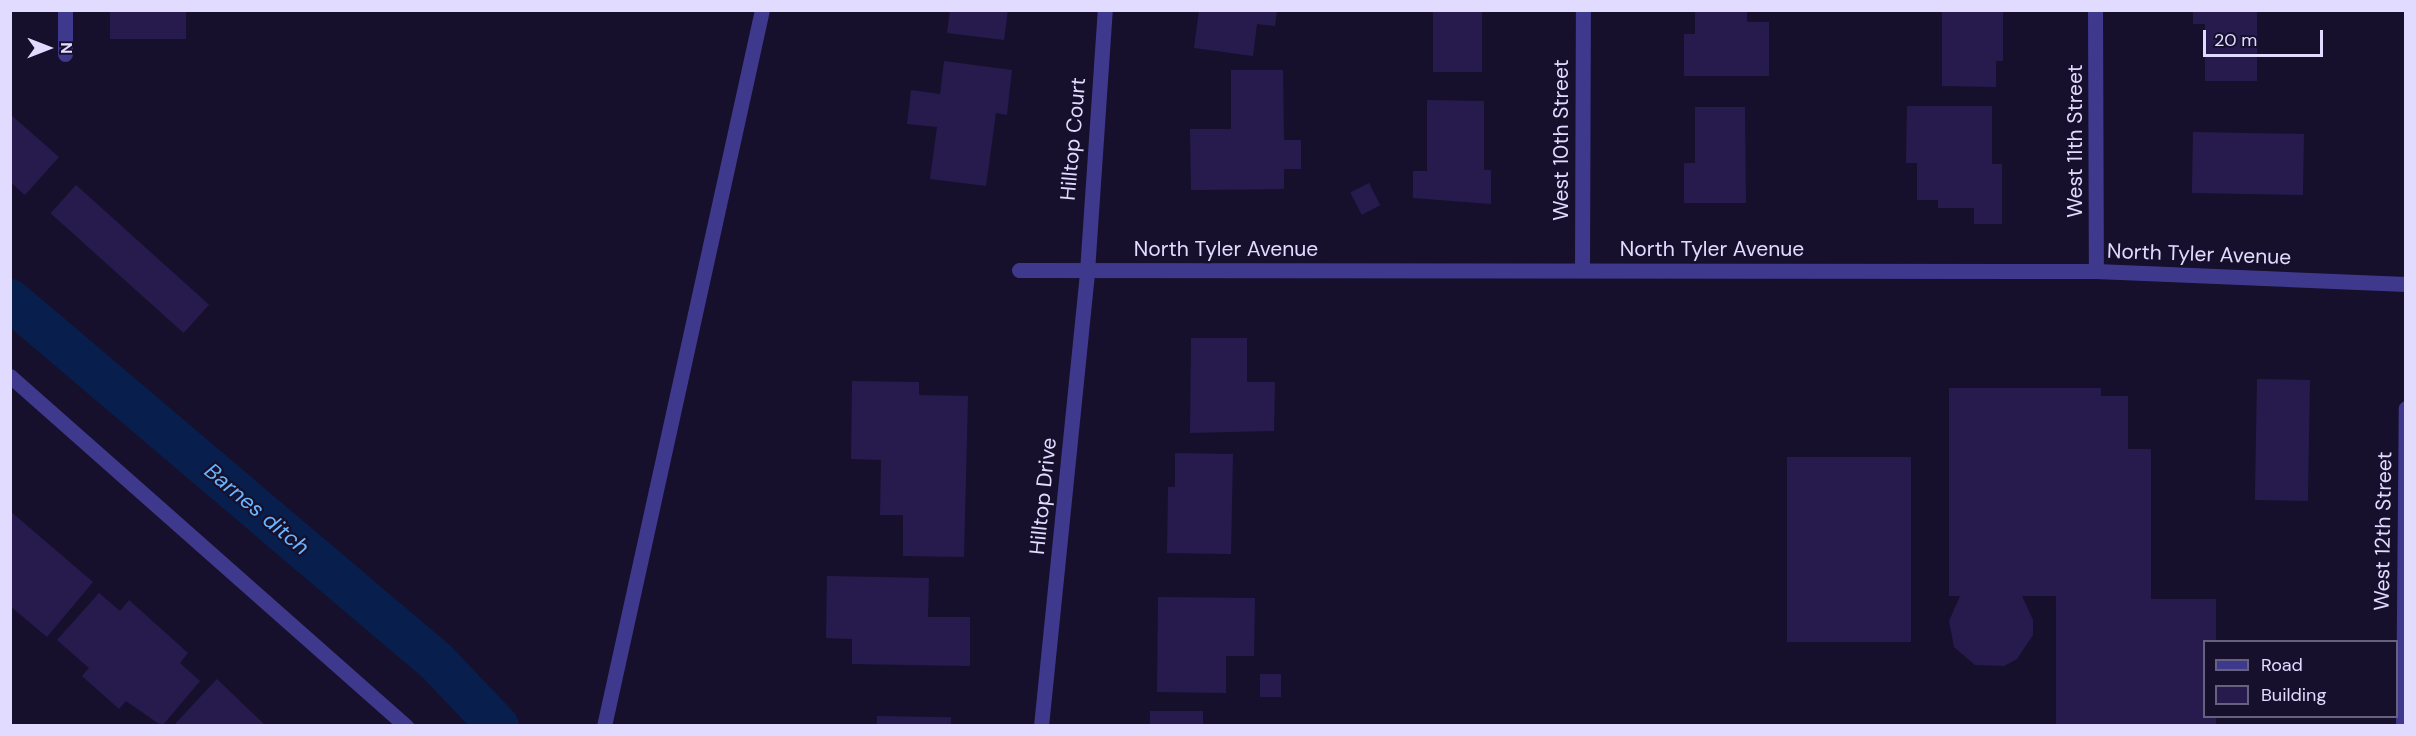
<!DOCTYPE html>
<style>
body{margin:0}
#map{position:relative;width:2416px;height:736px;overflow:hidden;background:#16102c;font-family:"DM Sans",sans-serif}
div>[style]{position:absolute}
.canal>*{height:42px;margin:-21px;padding:0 21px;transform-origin:21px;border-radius:21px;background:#081f4d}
.building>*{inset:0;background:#271b4e;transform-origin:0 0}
.service>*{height:15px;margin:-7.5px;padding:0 7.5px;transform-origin:7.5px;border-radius:7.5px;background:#3f398e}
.minor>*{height:15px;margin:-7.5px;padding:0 7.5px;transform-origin:7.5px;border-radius:7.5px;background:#3f398e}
span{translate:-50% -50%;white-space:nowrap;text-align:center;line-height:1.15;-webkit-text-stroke:4.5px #16102c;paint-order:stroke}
.street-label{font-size:21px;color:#e1dbff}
.water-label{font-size:22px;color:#69b5ff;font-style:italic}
.frame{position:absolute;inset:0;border:12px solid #e1dbff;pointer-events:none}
.legend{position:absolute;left:2203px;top:640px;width:195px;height:78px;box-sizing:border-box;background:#16102c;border:2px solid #676180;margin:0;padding:8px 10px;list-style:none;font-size:18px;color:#e1dbff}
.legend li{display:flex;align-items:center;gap:12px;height:30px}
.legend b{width:30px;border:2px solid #676180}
.north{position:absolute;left:18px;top:18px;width:60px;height:60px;-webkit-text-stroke:4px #16102c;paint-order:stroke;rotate:90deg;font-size:16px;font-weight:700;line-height:24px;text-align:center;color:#e1dbff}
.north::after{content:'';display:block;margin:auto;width:21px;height:27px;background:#e1dbff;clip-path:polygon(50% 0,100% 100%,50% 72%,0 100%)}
.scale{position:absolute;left:2203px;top:30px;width:120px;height:27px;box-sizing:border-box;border:3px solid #e1dbff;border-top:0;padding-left:8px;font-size:18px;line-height:21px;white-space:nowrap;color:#e1dbff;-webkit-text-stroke:4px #16102c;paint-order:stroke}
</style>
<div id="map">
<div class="canal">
<i style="left:10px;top:300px;width:560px;rotate:40.29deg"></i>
<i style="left:437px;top:662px;width:88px;rotate:46.4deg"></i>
</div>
<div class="building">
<i style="left:110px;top:10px;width:76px;height:29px"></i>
<i style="clip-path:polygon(950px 10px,1008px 10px,1004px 40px,947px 33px)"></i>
<i style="clip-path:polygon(1199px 10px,1277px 10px,1275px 26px,1257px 24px,1253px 56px,1194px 48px)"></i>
<i style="left:1433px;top:10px;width:49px;height:62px"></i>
<i style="clip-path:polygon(1695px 10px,1747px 10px,1747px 22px,1769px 22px,1769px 76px,1684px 76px,1684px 34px,1695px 34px)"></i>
<i style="clip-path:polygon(1942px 10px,2003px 10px,2003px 61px,1996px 61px,1996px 87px,1942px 86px)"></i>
<i style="clip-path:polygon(2193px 10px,2257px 10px,2257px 81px,2205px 81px,2205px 24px,2193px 24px)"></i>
<i style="clip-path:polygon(944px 61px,1012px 70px,1007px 115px,996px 113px,986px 186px,930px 179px,937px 127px,907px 124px,911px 90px,940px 94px)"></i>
<i style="clip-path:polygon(1231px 70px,1283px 70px,1284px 140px,1301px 140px,1301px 169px,1284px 169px,1284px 189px,1191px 190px,1190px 129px,1231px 129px)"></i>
<i style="clip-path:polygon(1427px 100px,1484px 101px,1484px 170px,1491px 170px,1491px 204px,1413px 198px,1413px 171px,1427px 171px)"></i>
<i style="clip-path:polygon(1907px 106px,1992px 106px,1992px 164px,2002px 164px,2002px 224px,1974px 224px,1974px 208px,1938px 208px,1938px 200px,1917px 200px,1917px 163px,1906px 163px)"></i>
<i style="clip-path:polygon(1695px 107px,1745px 107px,1746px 203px,1684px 203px,1684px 163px,1695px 163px)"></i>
<i style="clip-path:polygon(10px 114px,59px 157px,25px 195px,10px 182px)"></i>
<i style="left:2193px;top:132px;width:111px;height:61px;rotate:1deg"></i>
<i style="left:1369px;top:183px;width:25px;height:21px;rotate:63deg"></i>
<i style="left:76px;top:185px;width:179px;height:38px;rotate:42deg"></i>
<i style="clip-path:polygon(1191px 338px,1247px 338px,1247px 382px,1275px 382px,1274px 431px,1190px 433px)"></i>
<i style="left:2257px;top:379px;width:53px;height:121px;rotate:1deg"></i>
<i style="clip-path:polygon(852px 381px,919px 382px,919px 395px,968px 396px,964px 557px,903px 556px,903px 515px,880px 515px,881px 460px,851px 459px)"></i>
<i style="clip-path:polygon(1949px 388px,2101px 388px,2101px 396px,2128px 396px,2128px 449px,2151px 449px,2151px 599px,2216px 599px,2216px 642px,2204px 642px,2204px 716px,2216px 716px,2216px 726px,2056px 726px,2056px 596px,2022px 596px,2033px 620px,2033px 635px,2017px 659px,2004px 666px,1975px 665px,1954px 647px,1949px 621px,1960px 596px,1949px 596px)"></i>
<i style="clip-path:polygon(1175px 453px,1233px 454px,1231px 554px,1167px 553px,1168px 487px,1175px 487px)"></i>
<i style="left:1787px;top:457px;width:124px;height:185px"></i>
<i style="clip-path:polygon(10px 511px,93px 582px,47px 637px,10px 606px)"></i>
<i style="clip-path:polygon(827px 576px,929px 578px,928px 617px,970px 617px,970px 666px,852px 664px,852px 639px,826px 638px)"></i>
<i style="clip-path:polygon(99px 593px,120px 611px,129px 600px,188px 653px,180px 663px,200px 681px,162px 726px,126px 701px,119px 709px,82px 676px,89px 668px,57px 640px)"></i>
<i style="clip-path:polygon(1158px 597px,1255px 598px,1254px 656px,1226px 656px,1226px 693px,1157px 692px)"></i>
<i style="left:1260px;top:674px;width:21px;height:23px"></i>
<i style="clip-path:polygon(217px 679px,266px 726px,173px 726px)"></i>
<i style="left:1150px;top:711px;width:53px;height:15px"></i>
<i style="left:877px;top:716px;width:74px;height:10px;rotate:1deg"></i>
</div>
<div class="service">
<i style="left:65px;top:54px;width:44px;rotate:-90deg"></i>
<i style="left:10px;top:376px;width:529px;rotate:41.47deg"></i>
<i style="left:604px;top:726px;width:733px;rotate:-77.56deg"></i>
</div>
<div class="minor">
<i style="left:2095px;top:10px;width:261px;rotate:89.8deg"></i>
<i style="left:1582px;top:269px;width:259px;rotate:-89.8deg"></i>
<i style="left:1019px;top:270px;width:1077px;rotate:0.05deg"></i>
<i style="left:2096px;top:271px;width:310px;rotate:2.4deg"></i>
<i style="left:1041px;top:726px;width:457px;rotate:-84.2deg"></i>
<i style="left:1087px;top:271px;width:262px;rotate:-86.1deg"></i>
<i style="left:2403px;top:726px;width:318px;rotate:-89.5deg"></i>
</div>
<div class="street-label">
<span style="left:1073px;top:139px;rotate:-85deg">Hilltop Court</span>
<span style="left:1561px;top:140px;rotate:-90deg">West 10th Street</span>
<span style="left:2075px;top:141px;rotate:-90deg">West 11th Street</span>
<span style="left:1226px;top:249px">North Tyler Avenue</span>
<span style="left:1712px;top:249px">North Tyler Avenue</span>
<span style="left:2199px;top:254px;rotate:2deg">North Tyler Avenue</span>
<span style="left:1043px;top:496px;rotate:-84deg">Hilltop Drive</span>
<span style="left:2383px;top:531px;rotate:-89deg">West 12th Street</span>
</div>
<div class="water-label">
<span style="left:257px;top:509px;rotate:40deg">Barnes ditch</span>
</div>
<div class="frame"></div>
<ul class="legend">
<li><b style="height:8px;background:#3f398e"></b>Road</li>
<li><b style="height:16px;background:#271b4e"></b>Building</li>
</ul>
<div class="north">N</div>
<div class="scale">20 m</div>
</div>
